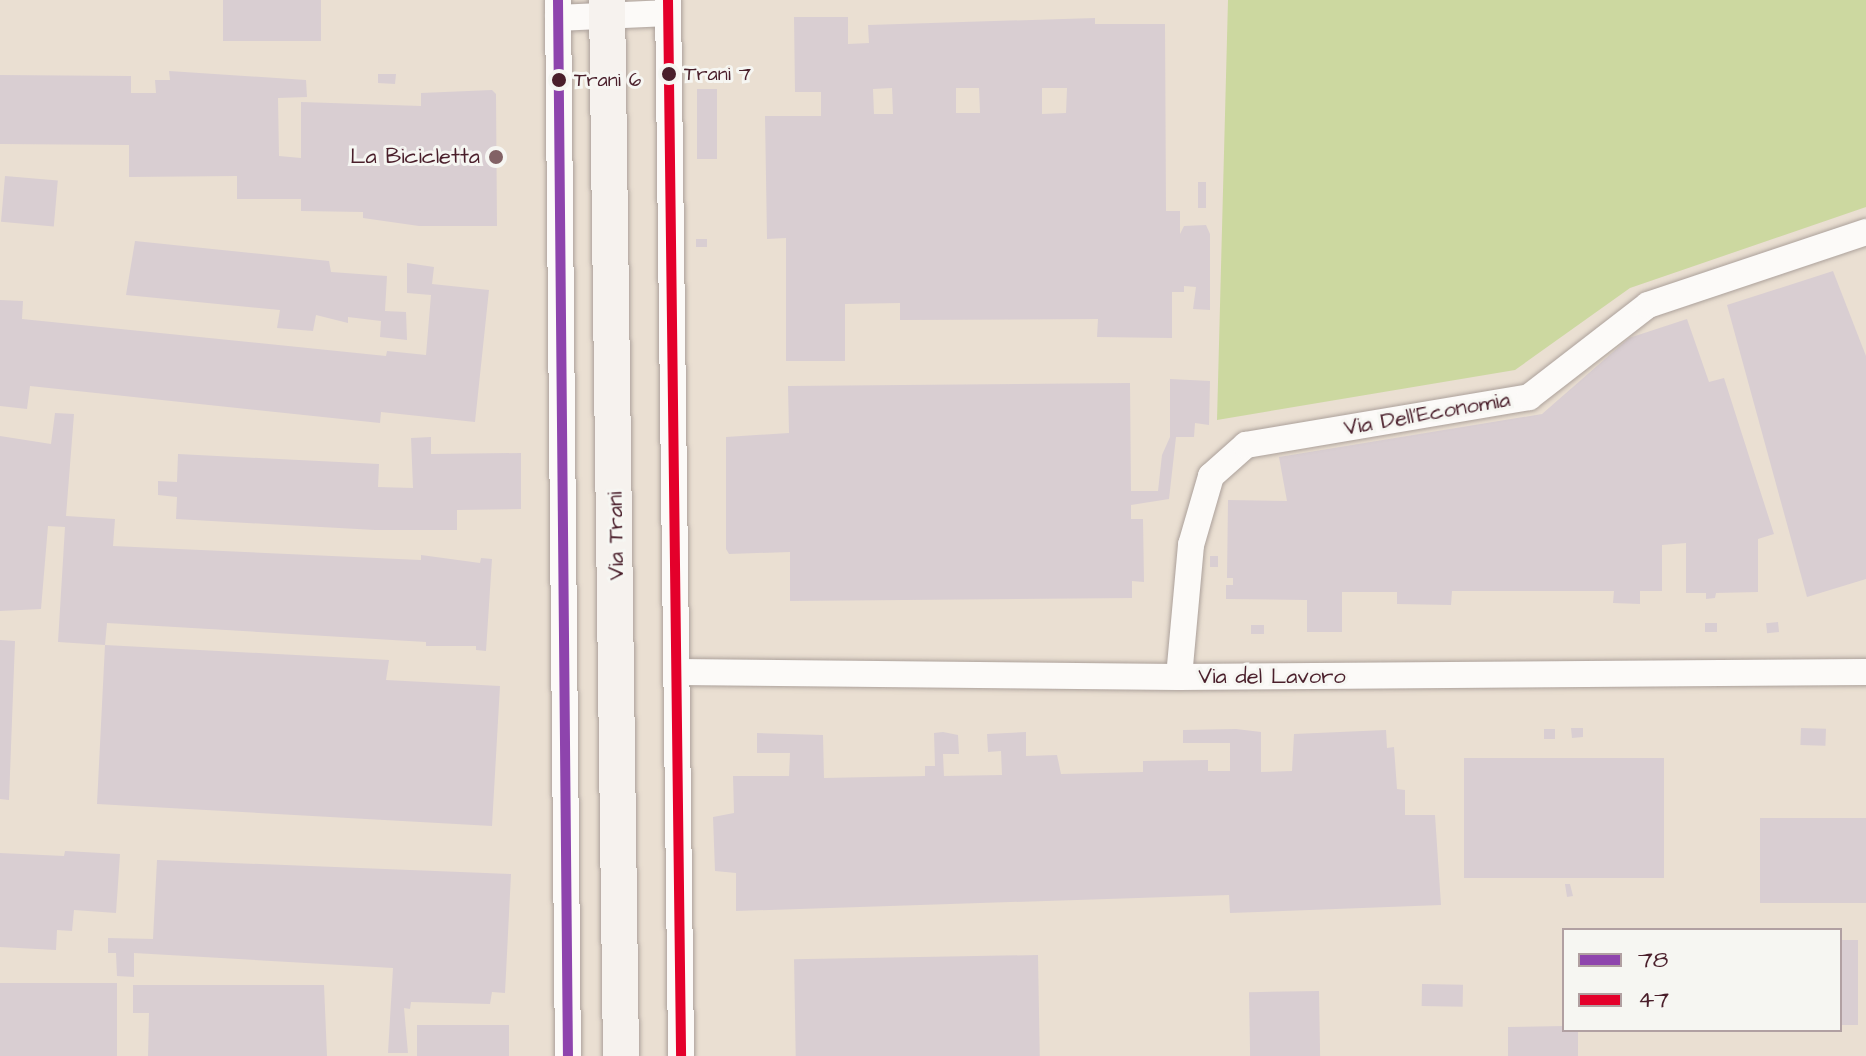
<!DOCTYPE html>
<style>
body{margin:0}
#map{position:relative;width:1866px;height:1056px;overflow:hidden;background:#eadfd2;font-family:"Architects Daughter",sans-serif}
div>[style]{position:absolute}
.green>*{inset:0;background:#ccd8a0}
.building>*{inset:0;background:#d9ced2;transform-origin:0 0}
.roads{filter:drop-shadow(0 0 2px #aca19b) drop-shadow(0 0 2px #aca19b)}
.street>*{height:26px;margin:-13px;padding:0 13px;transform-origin:13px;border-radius:13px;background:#fcfaf8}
.secondary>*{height:36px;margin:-18px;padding:0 18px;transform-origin:18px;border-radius:18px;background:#f6f2ee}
.bus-1>*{height:10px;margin:-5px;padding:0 5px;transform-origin:5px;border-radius:5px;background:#8e44ad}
.bus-2>*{height:10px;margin:-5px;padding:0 5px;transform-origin:5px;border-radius:5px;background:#e4002b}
.dots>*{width:22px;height:22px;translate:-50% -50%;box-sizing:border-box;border:4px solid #f6f6f2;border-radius:50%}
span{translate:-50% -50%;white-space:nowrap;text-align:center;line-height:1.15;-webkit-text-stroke:6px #f6f6f2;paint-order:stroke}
.bus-label{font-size:20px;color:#4a1f2b}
.left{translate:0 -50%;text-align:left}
.poi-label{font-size:22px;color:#4a1f2b}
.right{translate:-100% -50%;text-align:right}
.street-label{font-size:22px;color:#4a1f2b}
.legend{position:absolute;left:1562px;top:928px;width:280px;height:104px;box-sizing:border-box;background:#f6f6f2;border:2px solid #b1a0a2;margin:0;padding:10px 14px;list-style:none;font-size:24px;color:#4a1f2b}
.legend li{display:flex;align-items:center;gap:16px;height:40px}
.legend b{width:40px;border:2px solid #b1a0a2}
</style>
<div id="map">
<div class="green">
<i style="clip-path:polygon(1228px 0,1866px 0,1866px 207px,1630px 288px,1515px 370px,1217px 420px)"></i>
</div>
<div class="building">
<i style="left:223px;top:0;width:98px;height:41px"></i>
<i style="clip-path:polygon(evenodd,794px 17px,848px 17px,848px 44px,869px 43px,868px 25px,1095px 18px,1095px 24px,1165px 24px,1166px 211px,1180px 211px,1180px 234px,1184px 226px,1206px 225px,1210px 234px,1210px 310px,1193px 309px,1196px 287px,1184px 286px,1184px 292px,1172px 292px,1172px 338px,1097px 337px,1098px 319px,900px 320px,900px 303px,845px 304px,845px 361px,786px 361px,786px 238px,767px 239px,765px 116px,821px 116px,821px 92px,795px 92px,794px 17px,892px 88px,893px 114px,874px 114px,873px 89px,892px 88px,794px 17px,956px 88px,979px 88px,980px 113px,956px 113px,956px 88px,794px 17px,1042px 88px,1067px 88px,1066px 113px,1042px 114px,1042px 88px)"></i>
<i style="clip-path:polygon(169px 71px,306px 80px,307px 97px,278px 98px,279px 156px,301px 158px,301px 102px,421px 106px,421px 93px,492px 90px,496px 94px,497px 226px,419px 226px,363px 218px,363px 212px,301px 211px,301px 199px,237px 199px,237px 176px,129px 177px,129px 145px,0 144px,0 75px,131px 76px,131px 93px,156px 93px,155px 80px,170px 80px)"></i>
<i style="clip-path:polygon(378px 74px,396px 74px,395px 84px,378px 83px)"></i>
<i style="left:697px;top:89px;width:20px;height:70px"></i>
<i style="left:5px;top:176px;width:53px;height:46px;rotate:5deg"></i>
<i style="left:1198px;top:182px;width:8px;height:26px"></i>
<i style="left:696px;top:239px;width:11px;height:8px"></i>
<i style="clip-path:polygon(135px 241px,329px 261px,331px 272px,387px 276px,385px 311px,406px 312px,407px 340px,380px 337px,381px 321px,348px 317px,348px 323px,316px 315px,313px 331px,277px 328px,280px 310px,126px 295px)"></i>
<i style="clip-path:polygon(407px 263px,434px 267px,432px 284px,489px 290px,475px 422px,381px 412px,380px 423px,30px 386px,27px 409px,0 406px,0 300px,23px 301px,22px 319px,386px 356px,387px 351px,426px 355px,431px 295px,407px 293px)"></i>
<i style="clip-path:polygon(1833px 271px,1866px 356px,1866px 579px,1807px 597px,1727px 305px)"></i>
<i style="clip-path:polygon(1687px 319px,1709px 382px,1724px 378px,1774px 534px,1758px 539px,1758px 592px,1716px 593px,1715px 598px,1706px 599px,1706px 593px,1686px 593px,1686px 543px,1662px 545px,1662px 591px,1640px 591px,1640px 604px,1613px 603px,1614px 591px,1452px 591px,1451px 605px,1397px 604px,1397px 592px,1342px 592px,1342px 632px,1307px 632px,1307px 600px,1226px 599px,1226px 585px,1233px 585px,1233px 578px,1227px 578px,1228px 500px,1287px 501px,1279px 457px,1542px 414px,1629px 338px)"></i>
<i style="clip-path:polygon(1170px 379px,1210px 381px,1209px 425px,1195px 423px,1194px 437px,1176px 437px,1169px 499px,1131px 505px,1131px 519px,1143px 519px,1144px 582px,1132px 581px,1132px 598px,790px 601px,790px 552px,729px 554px,726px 549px,726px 437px,789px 433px,788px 386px,1130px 383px,1131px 491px,1158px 491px,1162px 455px,1170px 437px)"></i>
<i style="clip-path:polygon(55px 413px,74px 414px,66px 516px,115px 519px,113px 546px,421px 560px,421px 555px,480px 563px,481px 558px,492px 559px,486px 651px,476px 650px,476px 646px,426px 646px,426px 642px,107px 623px,105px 645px,389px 660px,386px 680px,500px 686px,492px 826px,97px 804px,105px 645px,58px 642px,65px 527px,48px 526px,41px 609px,0 611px,0 436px,51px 444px)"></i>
<i style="clip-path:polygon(431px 437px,431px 454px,521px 453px,521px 509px,457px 510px,457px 530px,375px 530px,176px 519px,177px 497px,158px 495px,158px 481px,177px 482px,178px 454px,379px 464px,378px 487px,413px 488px,411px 438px)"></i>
<i style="left:1210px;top:556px;width:8px;height:11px"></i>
<i style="left:1778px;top:622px;width:10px;height:12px;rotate:84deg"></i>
<i style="left:1705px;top:623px;width:12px;height:9px"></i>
<i style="left:1251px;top:625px;width:13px;height:9px"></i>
<i style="clip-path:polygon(0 640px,15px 641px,9px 800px,0 799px)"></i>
<i style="clip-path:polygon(1571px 728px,1583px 728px,1583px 737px,1572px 738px)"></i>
<i style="left:1801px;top:728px;width:25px;height:17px;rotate:2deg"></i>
<i style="clip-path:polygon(1236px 729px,1261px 732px,1261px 772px,1292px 771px,1294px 734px,1386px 730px,1387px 748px,1394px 747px,1397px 789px,1405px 790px,1405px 815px,1435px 815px,1441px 905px,1230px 913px,1229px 895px,736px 911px,736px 873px,715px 871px,713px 817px,734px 813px,733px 776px,789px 776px,790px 753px,757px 753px,757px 733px,823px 735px,824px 778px,925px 776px,925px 766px,935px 766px,934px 733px,943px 732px,958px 735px,959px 754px,943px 754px,944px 776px,1002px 775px,1001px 751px,988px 752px,987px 734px,1026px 732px,1026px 756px,1057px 755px,1061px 774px,1143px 772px,1143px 761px,1208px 760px,1208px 771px,1230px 771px,1230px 743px,1183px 743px,1183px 730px)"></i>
<i style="left:1544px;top:729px;width:11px;height:10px"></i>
<i style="left:1464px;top:758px;width:200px;height:120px"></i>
<i style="left:1760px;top:818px;width:106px;height:85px"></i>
<i style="clip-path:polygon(65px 851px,120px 854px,116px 913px,74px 910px,72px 931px,57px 930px,56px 950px,0 947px,0 853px,64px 856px)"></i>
<i style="clip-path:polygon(157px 860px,511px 874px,505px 993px,492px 992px,490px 1004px,411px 1002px,410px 1009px,404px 1008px,408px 1053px,388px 1053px,393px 968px,134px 953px,134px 977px,117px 976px,116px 953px,108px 953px,108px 938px,153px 939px)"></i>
<i style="clip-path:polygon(1565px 884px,1570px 884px,1573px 896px,1567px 897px)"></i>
<i style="left:1840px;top:940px;width:18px;height:85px"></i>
<i style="left:1038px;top:955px;width:101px;height:244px;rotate:89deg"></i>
<i style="left:117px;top:983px;width:73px;height:117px;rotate:90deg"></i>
<i style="left:1422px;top:984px;width:41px;height:22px;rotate:1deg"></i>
<i style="clip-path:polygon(133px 985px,324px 985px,327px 1056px,148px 1056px,149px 1013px,133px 1013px)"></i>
<i style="left:1319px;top:991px;width:65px;height:70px;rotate:89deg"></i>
<i style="left:417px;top:1025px;width:92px;height:31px"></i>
<i style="clip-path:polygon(1564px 1026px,1578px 1030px,1578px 1056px,1508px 1056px,1508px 1027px)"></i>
</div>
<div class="roads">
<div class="street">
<i style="left:558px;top:0;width:1056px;rotate:89.46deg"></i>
<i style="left:668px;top:0;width:1056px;rotate:89.29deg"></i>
<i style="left:558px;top:18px;width:109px;rotate:-2.6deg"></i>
<i style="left:679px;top:672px;width:500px;rotate:0.57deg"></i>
<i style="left:1179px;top:677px;width:687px;rotate:-0.42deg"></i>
<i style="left:1179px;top:677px;width:133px;rotate:-84.8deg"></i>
<i style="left:1191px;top:545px;width:72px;rotate:-73.8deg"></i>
<i style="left:1211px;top:476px;width:47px;rotate:-41.5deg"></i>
<i style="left:1246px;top:445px;width:287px;rotate:-9.6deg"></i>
<i style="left:1529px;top:397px;width:150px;rotate:-37.7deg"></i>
<i style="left:1648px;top:305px;width:230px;rotate:-18.5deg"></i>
</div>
<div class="secondary">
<i style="left:607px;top:0;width:1056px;rotate:89.24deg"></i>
</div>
</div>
<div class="bus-1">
<i style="left:558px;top:0;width:1056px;rotate:89.46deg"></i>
</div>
<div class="bus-2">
<i style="left:668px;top:0;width:1056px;rotate:89.29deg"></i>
</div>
<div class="dots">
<i style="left:669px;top:74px;background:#4a1f2b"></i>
<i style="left:559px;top:80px;background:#4a1f2b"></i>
<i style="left:496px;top:157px;background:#826265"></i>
</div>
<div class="bus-label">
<span class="left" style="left:684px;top:74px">Trani 7</span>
<span class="left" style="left:574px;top:80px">Trani 6</span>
</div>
<div class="poi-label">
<span class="right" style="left:480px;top:157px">La Bicicletta</span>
</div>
<div class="street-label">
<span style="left:1427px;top:414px;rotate:-10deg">Via Dell'Economia</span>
<span style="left:616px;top:536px;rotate:-91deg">Via Trani</span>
<span style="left:1272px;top:677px">Via del Lavoro</span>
</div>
<ul class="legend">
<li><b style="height:10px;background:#8e44ad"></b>78</li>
<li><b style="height:10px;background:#e4002b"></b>47</li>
</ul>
</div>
